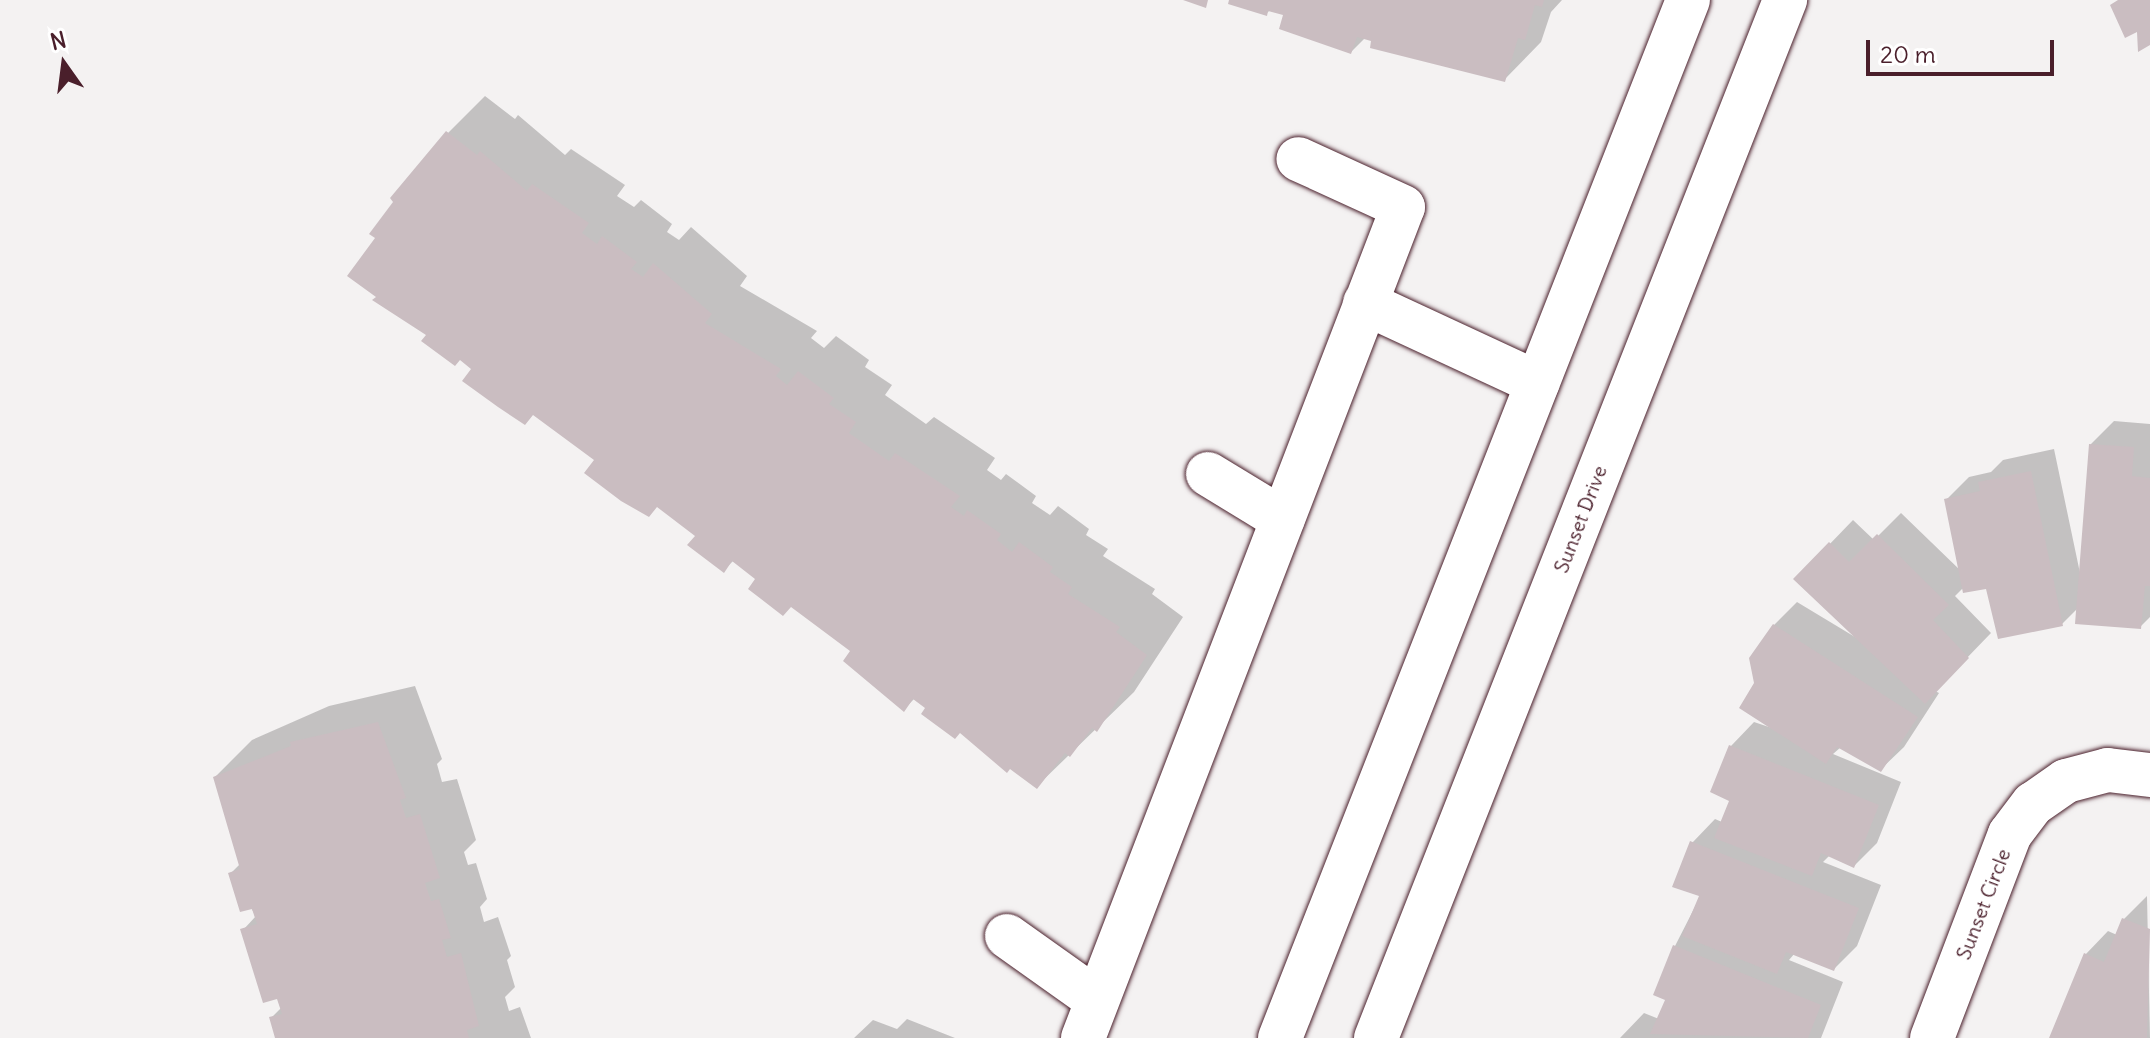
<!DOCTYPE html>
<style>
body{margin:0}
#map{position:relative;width:2150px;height:1038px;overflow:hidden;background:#f4f2f2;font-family:Delius,sans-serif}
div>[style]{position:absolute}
.shadow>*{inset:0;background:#0003}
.building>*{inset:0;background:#cabdc1}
.roads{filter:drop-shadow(0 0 2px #4a1f2b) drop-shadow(0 0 2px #4a1f2b)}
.minor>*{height:44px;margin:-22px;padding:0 22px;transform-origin:22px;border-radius:22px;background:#fff}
span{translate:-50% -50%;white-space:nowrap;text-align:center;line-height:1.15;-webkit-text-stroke:6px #fff;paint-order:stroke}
.street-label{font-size:20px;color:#4a1f2b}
.north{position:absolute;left:24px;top:24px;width:80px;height:80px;-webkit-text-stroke:6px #fff;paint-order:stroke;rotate:346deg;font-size:22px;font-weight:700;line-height:32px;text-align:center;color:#4a1f2b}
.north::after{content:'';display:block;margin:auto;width:28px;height:36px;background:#4a1f2b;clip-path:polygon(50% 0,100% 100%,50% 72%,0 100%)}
.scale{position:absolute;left:1866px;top:40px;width:188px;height:36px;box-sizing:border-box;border:4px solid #4a1f2b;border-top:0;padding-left:10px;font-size:24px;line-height:28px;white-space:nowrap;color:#4a1f2b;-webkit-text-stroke:6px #fff;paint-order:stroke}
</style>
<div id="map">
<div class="shadow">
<i style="clip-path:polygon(1231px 0,1562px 0,1551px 12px,1541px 42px,1504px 80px,1366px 37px,1351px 52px,1286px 14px,1271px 9px,1266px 14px)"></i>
<i style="clip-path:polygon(485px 96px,515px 119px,518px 115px,565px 155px,571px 149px,625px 185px,617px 196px,634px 207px,641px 200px,672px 224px,667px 232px,679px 240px,691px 227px,747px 276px,740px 286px,817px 331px,811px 338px,824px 348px,836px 336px,869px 360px,865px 367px,892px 385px,885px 395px,926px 424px,934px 417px,995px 458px,987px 470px,1001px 480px,1006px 474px,1036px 496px,1032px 503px,1050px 515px,1058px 506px,1089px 529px,1086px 535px,1108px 549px,1103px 556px,1155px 589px,1152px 594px,1183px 617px,1134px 692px,1037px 786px,915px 698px,903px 710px,853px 651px,734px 560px,724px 570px,698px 535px,429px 334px,448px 133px)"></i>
<i style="clip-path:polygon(2114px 421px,2150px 424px,2150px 617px,2140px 627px,2078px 608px,2062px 624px,1987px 587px,1964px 587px,1955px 596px,1991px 633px,1935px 691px,1939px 693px,1904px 747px,1880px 770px,1841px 747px,1833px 754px,1901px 782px,1877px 843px,1854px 866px,1830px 855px,1823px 862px,1881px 885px,1857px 946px,1834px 969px,1795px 953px,1789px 960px,1843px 982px,1821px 1038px,1620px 1038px,1644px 1013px,1659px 1019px,1667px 999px,1675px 946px,1701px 895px,1692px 843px,1715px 819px,1722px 822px,1731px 800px,1712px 791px,1731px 746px,1754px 722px,1775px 729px,1756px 684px,1774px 625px,1797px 602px,1860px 640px,1796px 579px,1853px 520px,1874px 540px,1901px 513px,1961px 571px,1946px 500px,1969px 477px,1991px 472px,2003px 460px,2054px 449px,2080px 573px,2091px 444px)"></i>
<i style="clip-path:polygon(415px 686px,442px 759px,437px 764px,442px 782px,457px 779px,476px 840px,464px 852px,468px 865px,476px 863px,487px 899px,480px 907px,484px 922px,498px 917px,511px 956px,507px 960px,515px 987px,505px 997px,509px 1011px,520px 1007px,531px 1038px,277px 1038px,271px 1018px,282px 1007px,243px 930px,256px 916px,230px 874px,240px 864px,215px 777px,252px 740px,329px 706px)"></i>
<i style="clip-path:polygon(2147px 896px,2150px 1038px,2052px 1038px,2085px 955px,2108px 931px,2117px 935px,2124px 919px)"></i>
<i style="clip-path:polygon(907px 1019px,955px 1038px,854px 1038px,873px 1020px,897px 1029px)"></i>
</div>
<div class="building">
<i style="clip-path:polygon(1183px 0,1208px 0,1206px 8px)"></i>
<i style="clip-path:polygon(1229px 0,1544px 0,1542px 7px,1535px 5px,1525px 40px,1518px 38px,1505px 82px,1370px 48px,1371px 41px,1357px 37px,1351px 54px,1279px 29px,1283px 15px,1268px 11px,1267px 16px,1228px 4px)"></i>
<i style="clip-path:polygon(2118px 0,2150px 0,2150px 45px,2138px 52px,2137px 32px,2125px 38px,2110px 5px)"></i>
<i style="clip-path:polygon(446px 131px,477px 155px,480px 151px,527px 191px,532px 184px,589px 223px,582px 233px,597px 244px,602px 236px,637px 262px,631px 269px,643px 277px,653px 263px,712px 314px,705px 323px,781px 369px,776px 376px,787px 385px,798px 371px,834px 398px,829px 404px,856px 422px,849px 433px,889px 461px,895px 453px,960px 496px,951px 507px,964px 516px,967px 510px,1001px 534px,997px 540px,1012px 552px,1019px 542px,1053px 567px,1050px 572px,1072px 587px,1068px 594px,1120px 627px,1116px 632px,1147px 655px,1097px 732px,1092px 728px,1070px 757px,1065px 753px,1037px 789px,1010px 769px,1007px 773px,960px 733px,955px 739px,921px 714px,925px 708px,913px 699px,904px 712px,843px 661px,850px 651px,791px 607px,783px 616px,748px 589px,755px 579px,732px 561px,724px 573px,687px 545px,695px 536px,657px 507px,649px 517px,621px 501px,584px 473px,594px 460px,533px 415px,525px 425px,498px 407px,462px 381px,471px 369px,460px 360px,455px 366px,421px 341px,426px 335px,372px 300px,376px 297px,347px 276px,375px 238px,369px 234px,393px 202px,390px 198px)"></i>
<i style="clip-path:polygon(2089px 444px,2134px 447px,2132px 476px,2150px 478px,2150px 586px,2145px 586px,2141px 629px,2075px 624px)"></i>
<i style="clip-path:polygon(2031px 471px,2063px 626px,1998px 639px,1986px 589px,1963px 593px,1944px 499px,1980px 491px,1978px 482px)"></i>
<i style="clip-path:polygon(1877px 534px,1949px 605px,1933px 620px,1969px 658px,1925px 704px,1793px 579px,1829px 542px,1849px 562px)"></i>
<i style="clip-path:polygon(1773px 624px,1918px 717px,1881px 772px,1837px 747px,1826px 764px,1739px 708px,1754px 683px,1749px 658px)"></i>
<i style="clip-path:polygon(378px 722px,406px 798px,400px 800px,406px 818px,420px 814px,440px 878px,425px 883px,431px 901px,439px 899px,451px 938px,442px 940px,447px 957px,461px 953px,479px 1026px,467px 1030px,469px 1038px,275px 1038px,269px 1017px,282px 1014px,277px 999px,263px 1003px,240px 929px,257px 924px,252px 909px,240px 912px,228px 873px,240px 869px,213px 777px,291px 746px,290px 742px)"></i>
<i style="clip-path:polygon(1729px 745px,1879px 805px,1854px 868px,1821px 853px,1812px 876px,1714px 838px,1729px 801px,1710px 792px)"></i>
<i style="clip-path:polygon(1690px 841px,1859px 908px,1834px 971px,1786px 952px,1777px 974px,1682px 936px,1699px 896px,1672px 887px)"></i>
<i style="clip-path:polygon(2122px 918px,2150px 929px,2147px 1038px,2049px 1038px,2084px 953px,2104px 962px)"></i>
<i style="clip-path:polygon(1673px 945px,1821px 1005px,1808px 1038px,1650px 1034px,1665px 1000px,1653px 995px)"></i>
</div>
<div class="roads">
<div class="minor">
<i style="left:1365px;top:303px;width:190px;rotate:24.9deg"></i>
<i style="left:1208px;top:474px;width:87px;rotate:31.3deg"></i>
<i style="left:1007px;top:936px;width:110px;rotate:35.4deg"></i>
<i style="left:1083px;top:1038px;width:890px;rotate:-68.94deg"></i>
<i style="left:1403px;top:207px;width:115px;rotate:-155.4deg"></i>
<i style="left:1280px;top:1038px;width:1115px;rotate:-68.54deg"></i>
<i style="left:1376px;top:1038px;width:1116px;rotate:-68.49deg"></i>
<i style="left:1932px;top:1038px;width:218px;rotate:-69.1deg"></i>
<i style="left:2010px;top:834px;width:38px;rotate:-53deg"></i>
<i style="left:2033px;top:804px;width:40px;rotate:-34.9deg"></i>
<i style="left:2066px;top:781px;width:43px;rotate:-14.7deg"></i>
<i style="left:2108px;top:770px;width:42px;rotate:6.8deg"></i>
</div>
</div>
<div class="street-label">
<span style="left:1580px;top:519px;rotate:-69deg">Sunset Drive</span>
<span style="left:1983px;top:904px;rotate:-69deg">Sunset Circle</span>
</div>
<div class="north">N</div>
<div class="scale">20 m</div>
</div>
